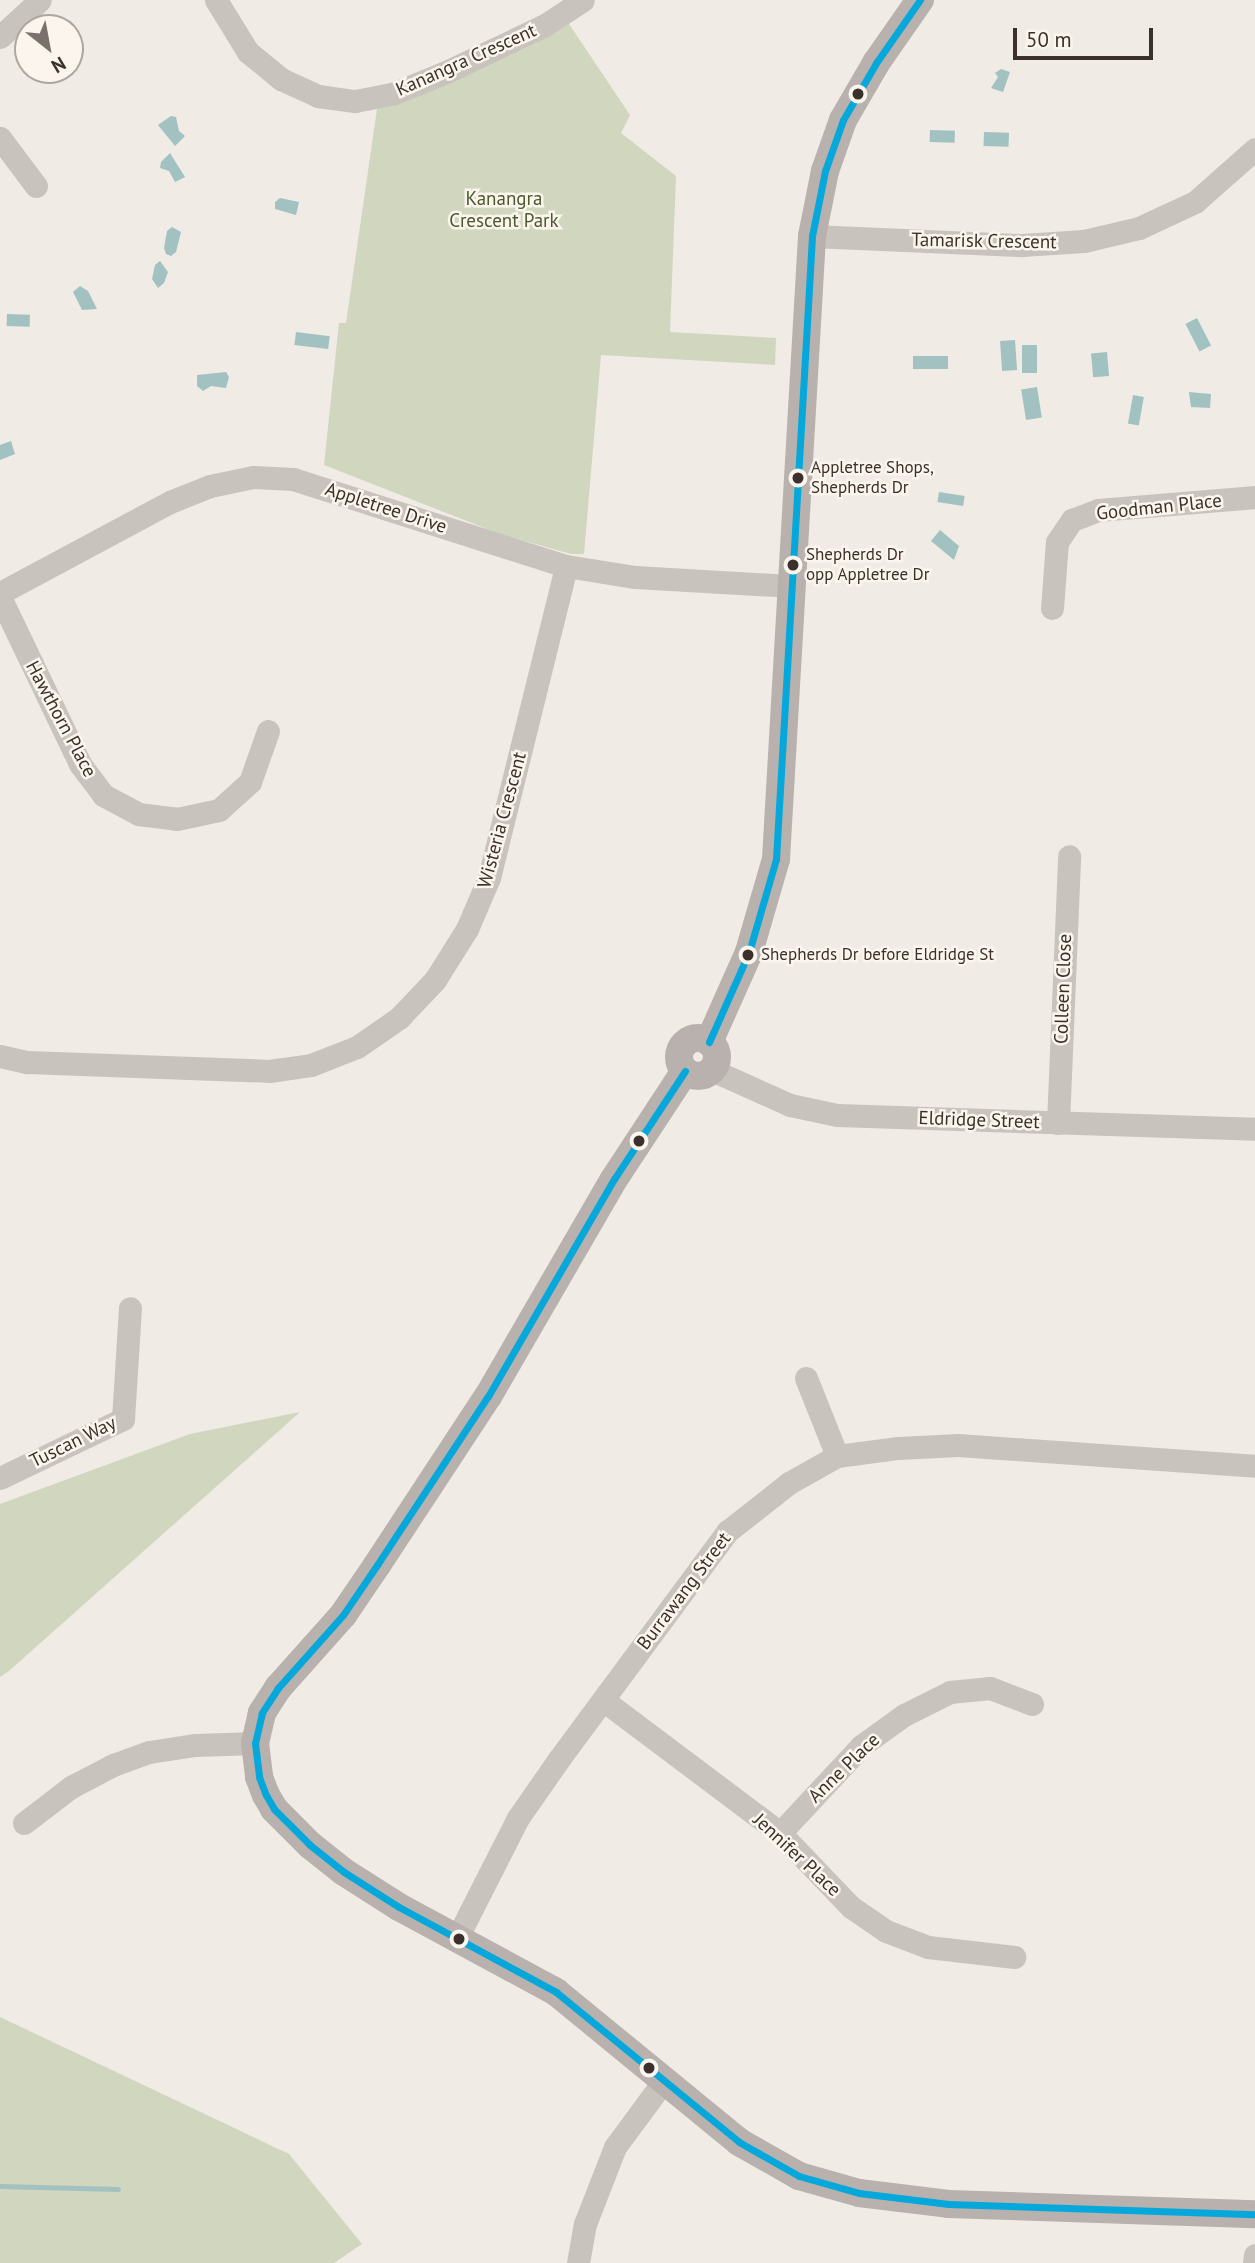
<!DOCTYPE html>
<style>
body{margin:0}
#map{position:relative;width:1255px;height:2263px;overflow:hidden;background:#f0ebe5;font-family:"PT Sans",sans-serif}
div>[style]{position:absolute}
.green>*{inset:0;background:#d1d6bf}
.water>*{inset:0;background:#a1c2c1;transform-origin:0 0}
.stream>*{height:5px;margin:-2.5px;padding:0 2.5px;transform-origin:2.5px;border-radius:2.5px;background:#a1c2c1}
.minor>*{height:23px;margin:-11.5px;padding:0 11.5px;transform-origin:11.5px;border-radius:11.5px;background:#c9c3be}
.major>*{height:28px;margin:-14px;padding:0 14px;transform-origin:14px;border-radius:14px;background:#b8b1ad}
.major>.ring{margin:-14px;padding:0;box-sizing:content-box;background:none;border:28px solid #b8b1ad;border-radius:50%}
.bus-1>*{height:7px;margin:-3.5px;padding:0 3.5px;transform-origin:3.5px;border-radius:3.5px;background:#06a8db}
.dots>*{width:19px;height:19px;translate:-50% -50%;box-sizing:border-box;border:4px solid #fbf5ee;border-radius:50%}
span{translate:-50% -50%;white-space:nowrap;text-align:center;line-height:1.15;-webkit-text-stroke:5px #fbf5ee;paint-order:stroke}
.bus-label{font-size:17px;color:#3b302b}
.left{translate:0 -50%;text-align:left}
.street-label{font-size:19px;color:#3b302b}
.park-label{font-size:19px;color:#4a5a2e}
.north{position:absolute;left:14px;top:14px;width:70px;height:70px;box-sizing:border-box;background:#fbf5ee;border:2px solid #aea6a0;border-radius:50%;rotate:149deg;font-size:19px;font-weight:700;line-height:28px;text-align:center;color:#3b302b}
.north::after{content:'';display:block;margin:auto;width:24px;height:32px;background:#7a716c;clip-path:polygon(50% 0,100% 100%,50% 72%,0 100%)}
.scale{position:absolute;left:1013px;top:28px;width:140px;height:32px;box-sizing:border-box;border:4px solid #3b302b;border-top:0;padding-left:9px;font-size:21px;line-height:24px;white-space:nowrap;color:#3b302b;-webkit-text-stroke:5px #fbf5ee;paint-order:stroke}
</style>
<div id="map">
<div class="green">
<i style="clip-path:polygon(569px 24px,630px 115px,621px 133px,676px 176px,670px 332px,776px 338px,775px 365px,601px 355px,584px 554px,571px 554px,500px 534px,324px 465px,339px 323px,346px 323px,377px 109px,424px 93px)"></i>
<i style="clip-path:polygon(300px 1412px,9px 1671px,0 1677px,0 1504px,190px 1434px)"></i>
<i style="clip-path:polygon(0 2017px,289px 2154px,362px 2244px,334px 2263px,0 2263px)"></i>
</div>
<div class="water">
<i style="clip-path:polygon(1001px 69px,1010px 72px,1003px 92px,991px 88px,998px 77px,995px 73px)"></i>
<i style="clip-path:polygon(171px 116px,176px 117px,179px 131px,185px 136px,175px 146px,158px 125px)"></i>
<i style="left:930px;top:130px;width:25px;height:12px;rotate:2deg"></i>
<i style="left:984px;top:132px;width:25px;height:14px;rotate:2deg"></i>
<i style="clip-path:polygon(170px 153px,185px 177px,175px 182px,169px 171px,160px 168px,161px 162px)"></i>
<i style="clip-path:polygon(280px 198px,299px 202px,296px 215px,275px 209px,275px 202px)"></i>
<i style="clip-path:polygon(172px 227px,181px 232px,176px 252px,171px 256px,166px 254px,164px 248px,167px 231px)"></i>
<i style="clip-path:polygon(160px 261px,168px 272px,164px 283px,158px 288px,152px 279px,155px 265px)"></i>
<i style="clip-path:polygon(80px 286px,88px 291px,97px 309px,82px 310px,73px 292px)"></i>
<i style="left:7px;top:314px;width:23px;height:12px;rotate:2deg"></i>
<i style="left:1197px;top:318px;width:31px;height:13px;rotate:63deg"></i>
<i style="left:296px;top:332px;width:34px;height:13px;rotate:7deg"></i>
<i style="left:1015px;top:340px;width:30px;height:15px;rotate:86deg"></i>
<i style="left:1037px;top:345px;width:28px;height:15px;rotate:90deg"></i>
<i style="left:1107px;top:352px;width:24px;height:16px;rotate:85deg"></i>
<i style="left:913px;top:356px;width:35px;height:13px"></i>
<i style="clip-path:polygon(226px 372px,229px 377px,226px 388px,211px 386px,203px 391px,197px 386px,197px 375px)"></i>
<i style="left:1037px;top:387px;width:31px;height:16px;rotate:81deg"></i>
<i style="clip-path:polygon(1189px 392px,1211px 394px,1210px 408px,1191px 407px)"></i>
<i style="left:1133px;top:395px;width:11px;height:29px;rotate:10deg"></i>
<i style="clip-path:polygon(11px 441px,15px 454px,0 460px,0 445px)"></i>
<i style="left:939px;top:492px;width:26px;height:10px;rotate:9deg"></i>
<i style="clip-path:polygon(940px 530px,959px 546px,954px 560px,931px 541px)"></i>
</div>
<div class="stream">
<i style="left:0;top:2186px;width:118px;rotate:1.5deg"></i>
</div>
<div class="minor">
<i style="left:216px;top:0;width:61px;rotate:58.4deg"></i>
<i style="left:248px;top:52px;width:43px;rotate:39.3deg"></i>
<i style="left:281px;top:79px;width:41px;rotate:24.7deg"></i>
<i style="left:318px;top:96px;width:37px;rotate:8deg"></i>
<i style="left:355px;top:101px;width:38px;rotate:-11deg"></i>
<i style="left:392px;top:94px;width:56px;rotate:-22deg"></i>
<i style="left:444px;top:73px;width:112px;rotate:-25.4deg"></i>
<i style="left:545px;top:25px;width:45px;rotate:-33.3deg"></i>
<i style="left:0;top:37px;width:54px;rotate:-42.8deg"></i>
<i style="left:0;top:138px;width:60px;rotate:53.1deg"></i>
<i style="left:812px;top:236px;width:210px;rotate:2.5deg"></i>
<i style="left:1022px;top:245px;width:62px;rotate:-3.7deg"></i>
<i style="left:1084px;top:241px;width:57px;rotate:-13.3deg"></i>
<i style="left:1139px;top:228px;width:62px;rotate:-24.9deg"></i>
<i style="left:1195px;top:202px;width:80px;rotate:-41.5deg"></i>
<i style="left:0;top:593px;width:193px;rotate:-28.2deg"></i>
<i style="left:170px;top:502px;width:43px;rotate:-21.8deg"></i>
<i style="left:210px;top:486px;width:44px;rotate:-11.8deg"></i>
<i style="left:253px;top:477px;width:40px;rotate:2.9deg"></i>
<i style="left:293px;top:479px;width:287px;rotate:17.7deg"></i>
<i style="left:566px;top:566px;width:70px;rotate:9.1deg"></i>
<i style="left:635px;top:577px;width:158px;rotate:3.3deg"></i>
<i style="left:0;top:597px;width:185px;rotate:64.4deg"></i>
<i style="left:80px;top:764px;width:39px;rotate:53deg"></i>
<i style="left:103px;top:795px;width:40px;rotate:28deg"></i>
<i style="left:138px;top:814px;width:39px;rotate:7deg"></i>
<i style="left:177px;top:819px;width:43px;rotate:-12.1deg"></i>
<i style="left:219px;top:810px;width:42px;rotate:-42.1deg"></i>
<i style="left:250px;top:782px;width:54px;rotate:-70.6deg"></i>
<i style="left:1052px;top:608px;width:66px;rotate:-85.7deg"></i>
<i style="left:1057px;top:542px;width:27px;rotate:-56deg"></i>
<i style="left:1072px;top:520px;width:28px;rotate:-21deg"></i>
<i style="left:1098px;top:510px;width:158px;rotate:-4.7deg"></i>
<i style="left:0;top:1056px;width:28px;rotate:13deg"></i>
<i style="left:27px;top:1062px;width:242px;rotate:2.1deg"></i>
<i style="left:269px;top:1071px;width:42px;rotate:-8.1deg"></i>
<i style="left:311px;top:1065px;width:49px;rotate:-21.4deg"></i>
<i style="left:357px;top:1047px;width:51px;rotate:-34.6deg"></i>
<i style="left:399px;top:1018px;width:52px;rotate:-46.5deg"></i>
<i style="left:435px;top:980px;width:60px;rotate:-57.9deg"></i>
<i style="left:467px;top:929px;width:56px;rotate:-66.7deg"></i>
<i style="left:489px;top:878px;width:321px;rotate:-76.1deg"></i>
<i style="left:712px;top:1070px;width:85px;rotate:24.2deg"></i>
<i style="left:790px;top:1105px;width:48px;rotate:12deg"></i>
<i style="left:837px;top:1115px;width:418px;rotate:1.9deg"></i>
<i style="left:1058px;top:1123px;width:267px;rotate:-87.6deg"></i>
<i style="left:806px;top:1378px;width:84px;rotate:68.3deg"></i>
<i style="left:0;top:1478px;width:136px;rotate:-25.6deg"></i>
<i style="left:123px;top:1419px;width:111px;rotate:-86.4deg"></i>
<i style="left:603px;top:1700px;width:221px;rotate:36.9deg"></i>
<i style="left:780px;top:1833px;width:103px;rotate:46.2deg"></i>
<i style="left:851px;top:1907px;width:42px;rotate:34.4deg"></i>
<i style="left:886px;top:1931px;width:45px;rotate:20.9deg"></i>
<i style="left:928px;top:1947px;width:87px;rotate:6.6deg"></i>
<i style="left:24px;top:1823px;width:59px;rotate:-37.5deg"></i>
<i style="left:71px;top:1787px;width:47px;rotate:-27.6deg"></i>
<i style="left:113px;top:1765px;width:38px;rotate:-20deg"></i>
<i style="left:149px;top:1752px;width:47px;rotate:-8.7deg"></i>
<i style="left:195px;top:1745px;width:60px;rotate:-1.9deg"></i>
<i style="left:780px;top:1833px;width:119px;rotate:-47deg"></i>
<i style="left:861px;top:1746px;width:53px;rotate:-35.8deg"></i>
<i style="left:904px;top:1715px;width:51px;rotate:-26.6deg"></i>
<i style="left:950px;top:1692px;width:40px;rotate:-5.7deg"></i>
<i style="left:990px;top:1688px;width:45px;rotate:20.9deg"></i>
<i style="left:457px;top:1938px;width:135px;rotate:-63.1deg"></i>
<i style="left:518px;top:1818px;width:72px;rotate:-55.2deg"></i>
<i style="left:559px;top:1759px;width:284px;rotate:-53.5deg"></i>
<i style="left:728px;top:1531px;width:78px;rotate:-38.2deg"></i>
<i style="left:789px;top:1483px;width:55px;rotate:-29.4deg"></i>
<i style="left:837px;top:1456px;width:62px;rotate:-7.5deg"></i>
<i style="left:898px;top:1448px;width:60px;rotate:-2.9deg"></i>
<i style="left:958px;top:1445px;width:298px;rotate:4deg"></i>
<i style="left:578px;top:2263px;width:40px;rotate:-80deg"></i>
<i style="left:585px;top:2224px;width:83px;rotate:-68.7deg"></i>
<i style="left:615px;top:2147px;width:81px;rotate:-53.6deg"></i>
<i style="left:1254px;top:2263px;width:8px;rotate:-83deg"></i>
</div>
<div class="major">
<i class="ring" style="left:679px;top:1038px;width:10px;height:10px"></i>
<i style="left:709px;top:1042px;width:98px;rotate:-66deg"></i>
<i style="left:749px;top:952px;width:97px;rotate:-73.8deg"></i>
<i style="left:776px;top:859px;width:624px;rotate:-86.69deg"></i>
<i style="left:812px;top:236px;width:66px;rotate:-78.7deg"></i>
<i style="left:825px;top:171px;width:54px;rotate:-70.6deg"></i>
<i style="left:843px;top:120px;width:66px;rotate:-59.9deg"></i>
<i style="left:876px;top:63px;width:77px;rotate:-55.1deg"></i>
<i style="left:685px;top:1071px;width:129px;rotate:123.3deg"></i>
<i style="left:614px;top:1179px;width:251px;rotate:120.1deg"></i>
<i style="left:488px;top:1396px;width:202px;rotate:123.3deg"></i>
<i style="left:377px;top:1565px;width:60px;rotate:124.2deg"></i>
<i style="left:343px;top:1615px;width:98px;rotate:131.7deg"></i>
<i style="left:278px;top:1688px;width:30px;rotate:123deg"></i>
<i style="left:262px;top:1713px;width:31px;rotate:103deg"></i>
<i style="left:255px;top:1743px;width:34px;rotate:83deg"></i>
<i style="left:259px;top:1777px;width:19px;rotate:69deg"></i>
<i style="left:266px;top:1795px;width:16px;rotate:60deg"></i>
<i style="left:274px;top:1809px;width:51px;rotate:45deg"></i>
<i style="left:310px;top:1845px;width:43px;rotate:38.5deg"></i>
<i style="left:344px;top:1872px;width:65px;rotate:32.5deg"></i>
<i style="left:399px;top:1907px;width:179px;rotate:28.4deg"></i>
<i style="left:556px;top:1992px;width:237px;rotate:39.3deg"></i>
<i style="left:739px;top:2142px;width:69px;rotate:29.5deg"></i>
<i style="left:799px;top:2176px;width:62px;rotate:15.8deg"></i>
<i style="left:859px;top:2193px;width:90px;rotate:7deg"></i>
<i style="left:948px;top:2204px;width:307px;rotate:1.9deg"></i>
</div>
<div class="bus-1">
<i style="left:709px;top:1042px;width:98px;rotate:-66deg"></i>
<i style="left:749px;top:952px;width:97px;rotate:-73.8deg"></i>
<i style="left:776px;top:859px;width:624px;rotate:-86.69deg"></i>
<i style="left:812px;top:236px;width:66px;rotate:-78.7deg"></i>
<i style="left:825px;top:171px;width:54px;rotate:-70.6deg"></i>
<i style="left:843px;top:120px;width:66px;rotate:-59.9deg"></i>
<i style="left:876px;top:63px;width:77px;rotate:-55.1deg"></i>
<i style="left:685px;top:1071px;width:129px;rotate:123.3deg"></i>
<i style="left:614px;top:1179px;width:251px;rotate:120.1deg"></i>
<i style="left:488px;top:1396px;width:202px;rotate:123.3deg"></i>
<i style="left:377px;top:1565px;width:60px;rotate:124.2deg"></i>
<i style="left:343px;top:1615px;width:98px;rotate:131.7deg"></i>
<i style="left:278px;top:1688px;width:30px;rotate:123deg"></i>
<i style="left:262px;top:1713px;width:31px;rotate:103deg"></i>
<i style="left:255px;top:1743px;width:34px;rotate:83deg"></i>
<i style="left:259px;top:1777px;width:19px;rotate:69deg"></i>
<i style="left:266px;top:1795px;width:16px;rotate:60deg"></i>
<i style="left:274px;top:1809px;width:51px;rotate:45deg"></i>
<i style="left:310px;top:1845px;width:43px;rotate:38.5deg"></i>
<i style="left:344px;top:1872px;width:65px;rotate:32.5deg"></i>
<i style="left:399px;top:1907px;width:179px;rotate:28.4deg"></i>
<i style="left:556px;top:1992px;width:237px;rotate:39.3deg"></i>
<i style="left:739px;top:2142px;width:69px;rotate:29.5deg"></i>
<i style="left:799px;top:2176px;width:62px;rotate:15.8deg"></i>
<i style="left:859px;top:2193px;width:90px;rotate:7deg"></i>
<i style="left:948px;top:2204px;width:307px;rotate:1.9deg"></i>
</div>
<div class="dots">
<i style="left:858px;top:94px;background:#3b302b"></i>
<i style="left:798px;top:478px;background:#3b302b"></i>
<i style="left:793px;top:565px;background:#3b302b"></i>
<i style="left:748px;top:955px;background:#3b302b"></i>
<i style="left:639px;top:1141px;background:#3b302b"></i>
<i style="left:459px;top:1939px;background:#3b302b"></i>
<i style="left:649px;top:2068px;background:#3b302b"></i>
</div>
<div class="bus-label">
<span class="left" style="left:811px;top:478px">Appletree Shops,<br>Shepherds Dr</span>
<span class="left" style="left:806px;top:565px">Shepherds Dr<br>opp Appletree Dr</span>
<span class="left" style="left:761px;top:955px">Shepherds Dr before Eldridge St</span>
</div>
<div class="street-label">
<span style="left:466px;top:60px;rotate:-24deg">Kanangra Crescent</span>
<span style="left:984px;top:241px;rotate:1deg">Tamarisk Crescent</span>
<span style="left:1159px;top:507px;rotate:-6deg">Goodman Place</span>
<span style="left:386px;top:508px;rotate:18deg">Appletree Drive</span>
<span style="left:61px;top:719px;rotate:62deg">Hawthorn Place</span>
<span style="left:502px;top:820px;rotate:-75deg">Wisteria Crescent</span>
<span style="left:1063px;top:989px;rotate:-88deg">Colleen Close</span>
<span style="left:979px;top:1120px;rotate:2deg">Eldridge Street</span>
<span style="left:73px;top:1442px;rotate:-26deg">Tuscan Way</span>
<span style="left:684px;top:1591px;rotate:-53deg">Burrawang Street</span>
<span style="left:844px;top:1768px;rotate:-44deg">Anne Place</span>
<span style="left:797px;top:1855px;rotate:43deg">Jennifer Place</span>
</div>
<div class="park-label">
<span style="left:504px;top:210px">Kanangra<br>Crescent Park</span>
</div>
<div class="north">N</div>
<div class="scale">50 m</div>
</div>
